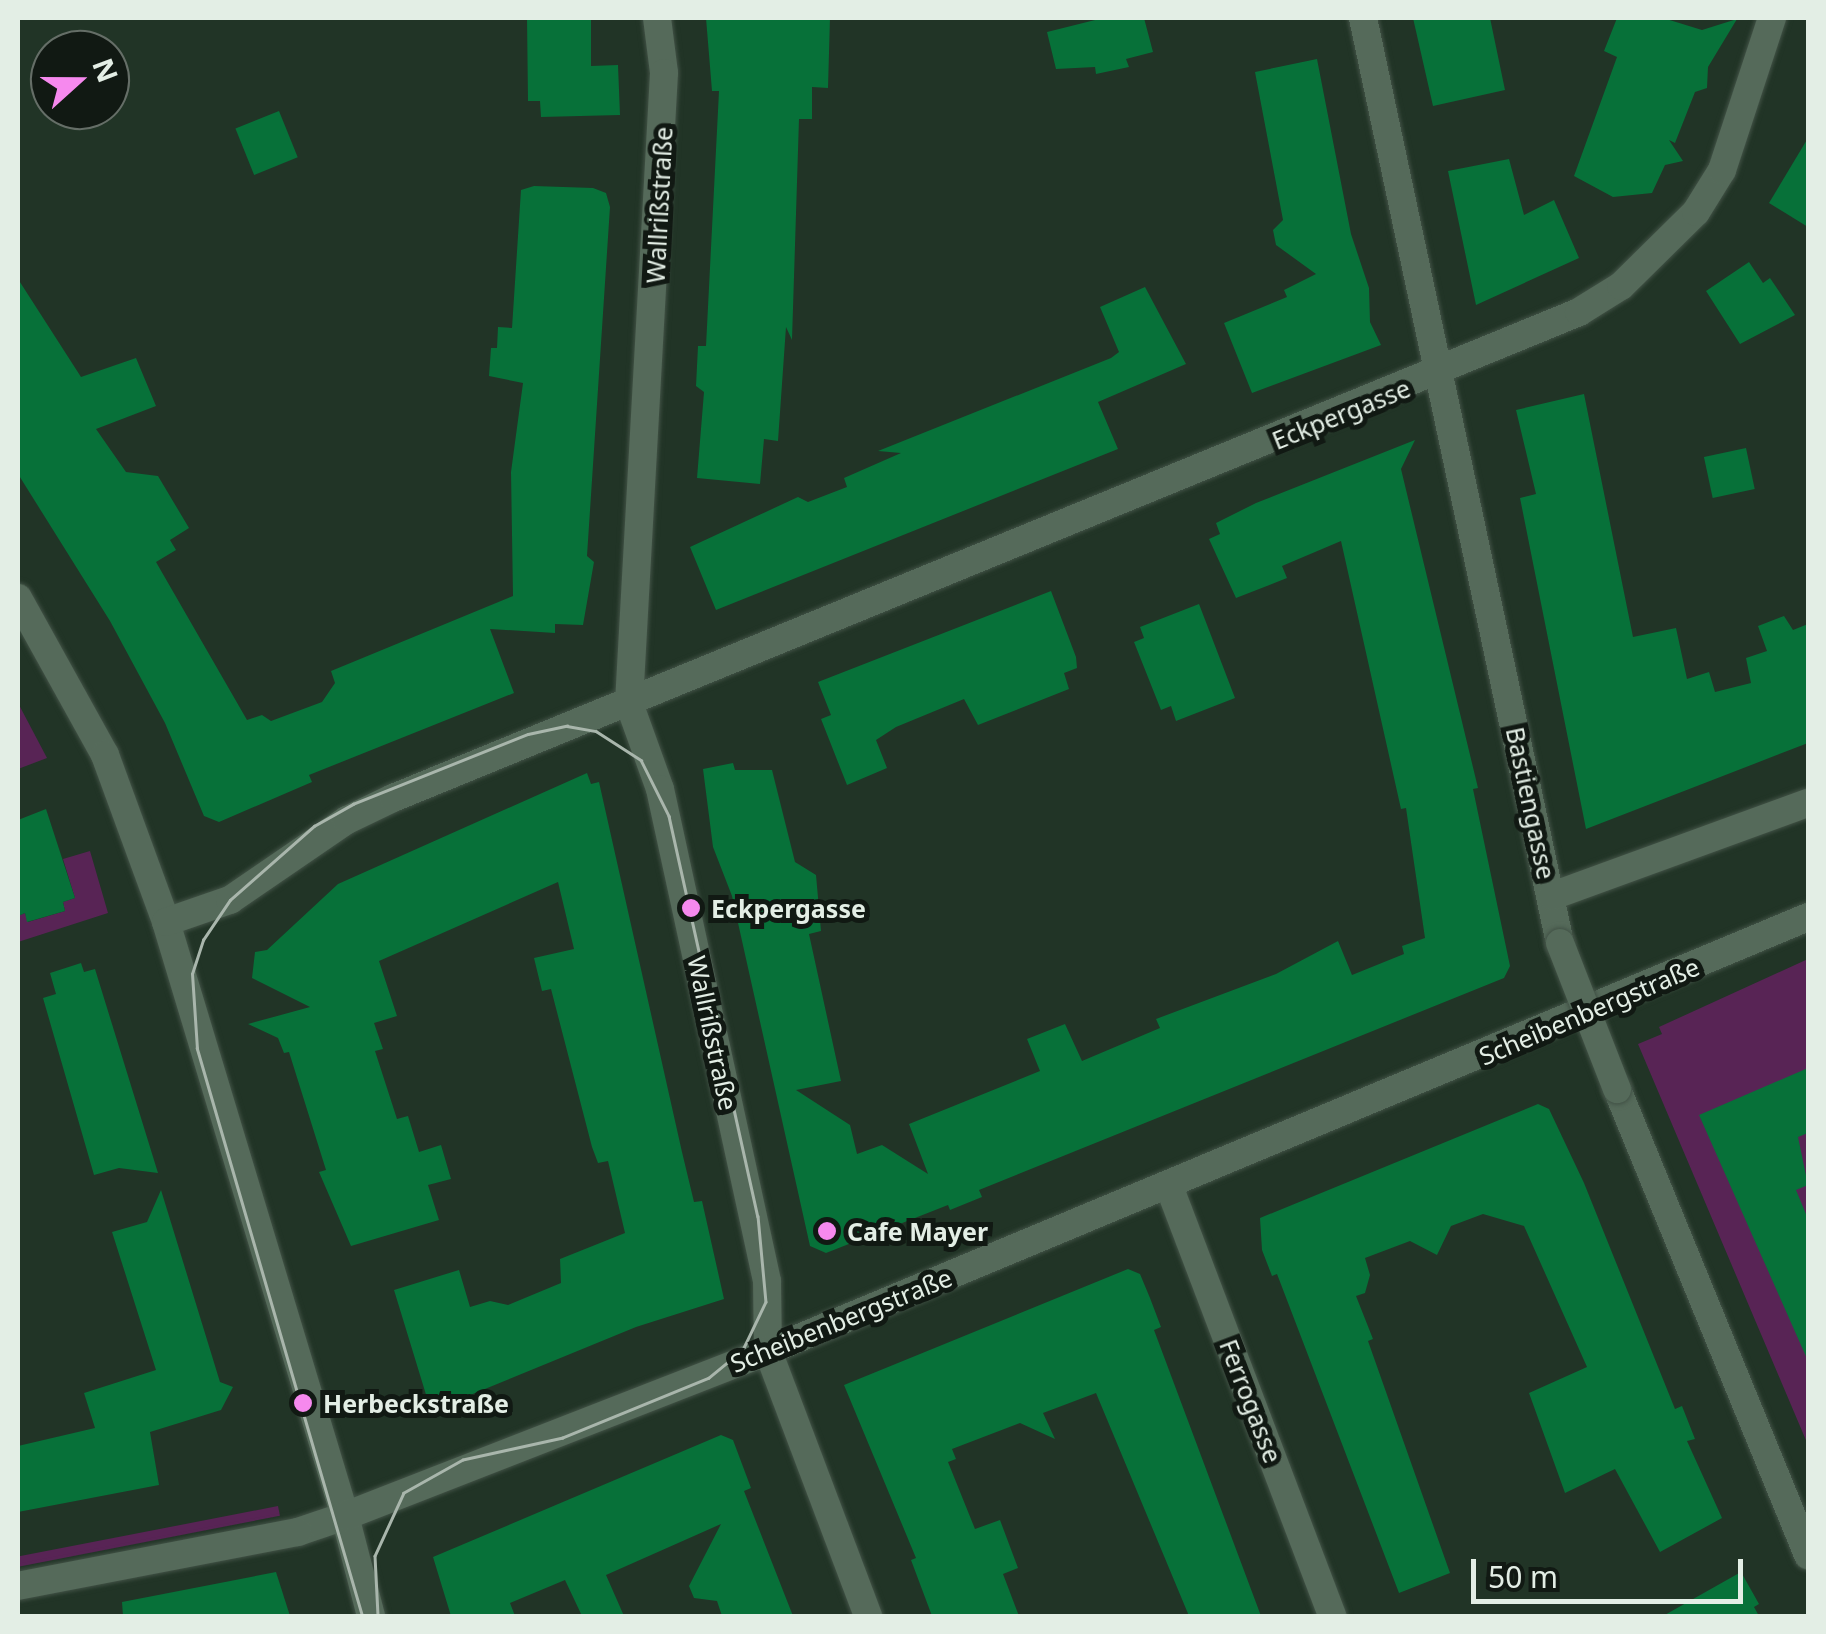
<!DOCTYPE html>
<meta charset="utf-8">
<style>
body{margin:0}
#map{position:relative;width:1826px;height:1634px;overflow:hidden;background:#213426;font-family:"Noto Sans",sans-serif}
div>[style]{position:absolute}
.green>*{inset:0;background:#582455;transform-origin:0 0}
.building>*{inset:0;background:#077139;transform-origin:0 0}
.roads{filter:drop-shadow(0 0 2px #425246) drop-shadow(0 0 2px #425246)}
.minor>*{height:28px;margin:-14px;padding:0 14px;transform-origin:14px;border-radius:14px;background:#556a5a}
.tertiary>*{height:28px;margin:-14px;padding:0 14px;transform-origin:14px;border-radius:14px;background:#556a5a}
.tram>*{height:2.5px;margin:-1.25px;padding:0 1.25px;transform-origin:1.25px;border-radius:1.25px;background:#a9b6ac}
.bridges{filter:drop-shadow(0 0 2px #425246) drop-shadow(0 0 2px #425246)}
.minor-bridge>*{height:28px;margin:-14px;padding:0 14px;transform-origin:14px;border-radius:14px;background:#556a5a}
.dots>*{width:28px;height:28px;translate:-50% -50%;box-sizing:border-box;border:5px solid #111913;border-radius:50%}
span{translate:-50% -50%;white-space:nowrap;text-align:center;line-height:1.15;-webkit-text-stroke:10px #111913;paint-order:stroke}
.street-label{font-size:25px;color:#e3eee5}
.poi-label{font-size:25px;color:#e3eee5;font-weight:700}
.left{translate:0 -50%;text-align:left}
.frame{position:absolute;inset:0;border:20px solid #e3eee5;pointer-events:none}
.north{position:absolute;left:30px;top:30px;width:100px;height:100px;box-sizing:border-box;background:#111913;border:2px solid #656e67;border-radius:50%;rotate:69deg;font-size:28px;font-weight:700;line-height:40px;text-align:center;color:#e3eee5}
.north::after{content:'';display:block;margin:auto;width:35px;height:45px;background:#f689ee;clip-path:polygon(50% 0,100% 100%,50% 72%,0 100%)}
.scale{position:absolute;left:1471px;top:1559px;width:272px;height:45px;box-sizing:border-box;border:5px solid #e3eee5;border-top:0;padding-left:12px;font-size:30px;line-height:35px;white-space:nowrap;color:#e3eee5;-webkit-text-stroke:8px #111913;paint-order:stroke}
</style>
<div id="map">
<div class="green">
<i style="clip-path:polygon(18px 703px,47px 758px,18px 769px)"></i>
<i style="clip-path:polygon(90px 851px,108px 913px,18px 942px,18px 916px,25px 913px,28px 922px,65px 911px,63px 902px,75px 898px,63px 859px)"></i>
<i style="clip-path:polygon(1808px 959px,1808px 1445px,1638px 1044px,1662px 1034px,1659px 1027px)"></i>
<i style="left:278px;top:1506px;width:10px;height:265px;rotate:79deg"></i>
</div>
<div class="building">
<i style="clip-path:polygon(527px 18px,591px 18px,591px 66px,618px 65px,620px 115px,541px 117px,540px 101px,528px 101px)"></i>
<i style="clip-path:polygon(706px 18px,830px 18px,828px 88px,812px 87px,812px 119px,799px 119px,792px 340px,786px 327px,778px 441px,764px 439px,760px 484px,697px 478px,704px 392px,696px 386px,698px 346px,706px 346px,719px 91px,712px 91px)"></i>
<i style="clip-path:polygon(1103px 18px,1144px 18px,1153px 52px,1126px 59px,1129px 67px,1096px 74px,1095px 67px,1056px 69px,1047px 32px)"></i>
<i style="clip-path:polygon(1413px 18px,1490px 18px,1505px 90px,1433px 106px)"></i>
<i style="clip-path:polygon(1617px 18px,1663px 18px,1702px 30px,1737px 19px,1708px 67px,1707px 88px,1695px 92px,1675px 143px,1669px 140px,1683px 161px,1665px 165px,1652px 193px,1613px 197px,1574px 176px,1617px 57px,1604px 51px)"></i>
<i style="clip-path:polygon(1317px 59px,1351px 234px,1369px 288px,1370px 322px,1381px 345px,1252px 393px,1224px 323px,1287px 297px,1284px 290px,1316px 274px,1276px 245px,1273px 230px,1283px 220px,1255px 72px)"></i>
<i style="left:279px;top:111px;width:50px;height:47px;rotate:68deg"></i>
<i style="clip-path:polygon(1808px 138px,1808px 227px,1769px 203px)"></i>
<i style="clip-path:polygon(1509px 159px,1524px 215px,1554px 200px,1579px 258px,1476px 305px,1448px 171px)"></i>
<i style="clip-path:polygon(534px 186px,593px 188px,606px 193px,610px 207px,587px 556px,594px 562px,583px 625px,555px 624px,555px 633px,490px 629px,514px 693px,309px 775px,312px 782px,219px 822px,204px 816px,165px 723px,110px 621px,18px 474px,18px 279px,81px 377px,136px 358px,156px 406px,96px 429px,126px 472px,158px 476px,189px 528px,170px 540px,176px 550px,156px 562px,247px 720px,262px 715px,271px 721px,322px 702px,335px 683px,331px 671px,513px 596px,511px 472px,523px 383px,489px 376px,491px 348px,497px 348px,498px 327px,512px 328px,521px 190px)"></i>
<i style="clip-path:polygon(1749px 262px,1763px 283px,1770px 278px,1795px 315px,1740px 344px,1706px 291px)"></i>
<i style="clip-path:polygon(1145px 287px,1186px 364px,1098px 402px,1118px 449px,716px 610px,690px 547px,798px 497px,808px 502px,847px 487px,844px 478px,901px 453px,878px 451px,1111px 358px,1119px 352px,1100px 307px)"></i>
<i style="clip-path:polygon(1584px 394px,1633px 637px,1676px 628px,1687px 679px,1709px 672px,1715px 692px,1751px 683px,1746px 658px,1767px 651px,1758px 626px,1784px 616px,1793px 630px,1808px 624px,1808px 743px,1586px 829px,1520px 498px,1536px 494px,1516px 410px)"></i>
<i style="clip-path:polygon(1415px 440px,1401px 469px,1478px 788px,1473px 789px,1510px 966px,1504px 978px,979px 1190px,982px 1197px,950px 1210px,948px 1205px,826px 1253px,810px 1246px,732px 896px,713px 847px,703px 769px,733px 763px,735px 770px,772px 770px,795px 862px,816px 875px,821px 931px,809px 934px,841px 1081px,796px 1090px,850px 1125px,857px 1154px,882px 1145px,928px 1174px,909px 1124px,1040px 1071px,1027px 1039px,1065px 1024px,1082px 1061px,1160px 1028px,1156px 1019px,1276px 974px,1338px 941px,1352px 975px,1404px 954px,1402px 946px,1425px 938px,1406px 808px,1401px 809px,1341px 541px,1282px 566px,1287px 578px,1236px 598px,1209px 539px,1220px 534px,1216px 523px,1256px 503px)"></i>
<i style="left:1746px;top:448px;width:42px;height:43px;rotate:78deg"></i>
<i style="clip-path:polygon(1051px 591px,1076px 657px,1077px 668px,1064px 673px,1069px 689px,978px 725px,964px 699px,896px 727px,876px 740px,887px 768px,847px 785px,821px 719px,831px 715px,818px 682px)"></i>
<i style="clip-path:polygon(1199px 604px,1235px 698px,1176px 721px,1171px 706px,1161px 710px,1134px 642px,1144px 638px,1140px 627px)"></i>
<i style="clip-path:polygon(587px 773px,591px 784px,599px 782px,682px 1152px,694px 1202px,702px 1201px,724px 1299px,636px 1327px,431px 1411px,394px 1290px,459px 1270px,470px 1307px,490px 1301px,508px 1305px,561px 1283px,560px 1259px,625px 1233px,608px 1161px,598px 1163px,592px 1147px,551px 989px,542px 991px,534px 958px,574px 949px,558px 882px,379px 961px,397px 1016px,374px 1023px,383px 1049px,375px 1051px,397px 1119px,408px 1116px,419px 1152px,441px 1145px,451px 1179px,428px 1185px,439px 1220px,351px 1246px,319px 1172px,326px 1170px,289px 1052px,284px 1053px,278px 1038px,248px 1024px,310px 1007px,252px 978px,255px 952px,267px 950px,338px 884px)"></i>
<i style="clip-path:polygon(46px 809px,75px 898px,63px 902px,65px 911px,27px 922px,25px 913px,18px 916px,18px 820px)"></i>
<i style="clip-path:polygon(81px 963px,84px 972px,95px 969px,158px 1173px,119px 1168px,94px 1175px,43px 998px,56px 994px,50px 973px)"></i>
<i style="clip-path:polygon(1808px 1068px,1808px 1133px,1798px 1137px,1808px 1185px,1796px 1190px,1808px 1219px,1808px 1361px,1699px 1115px)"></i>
<i style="clip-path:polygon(1538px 1104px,1549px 1109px,1584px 1183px,1675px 1409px,1682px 1406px,1695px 1439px,1687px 1441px,1722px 1518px,1660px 1552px,1615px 1469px,1565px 1493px,1529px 1393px,1587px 1367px,1524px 1226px,1483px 1214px,1451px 1226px,1437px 1255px,1410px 1241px,1365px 1258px,1370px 1275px,1365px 1293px,1356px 1296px,1373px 1339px,1368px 1341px,1450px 1573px,1399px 1593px,1277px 1274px,1272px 1276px,1262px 1250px,1260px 1218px)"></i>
<i style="clip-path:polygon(161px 1190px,220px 1382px,233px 1387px,221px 1410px,150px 1432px,159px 1485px,18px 1512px,18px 1446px,95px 1428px,84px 1393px,156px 1370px,112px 1232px,147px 1222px)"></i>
<i style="clip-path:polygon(1128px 1269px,1140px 1274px,1150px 1298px,1161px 1327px,1154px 1330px,1261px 1616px,1189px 1616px,1096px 1393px,1043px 1413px,1055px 1439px,1020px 1423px,952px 1449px,956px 1459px,948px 1462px,975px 1529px,1000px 1520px,1018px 1568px,1003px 1574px,1019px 1616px,932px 1616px,911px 1560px,916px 1558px,844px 1385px)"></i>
<i style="clip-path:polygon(721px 1435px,733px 1440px,751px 1488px,744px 1491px,793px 1616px,722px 1616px,717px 1601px,694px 1598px,689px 1586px,721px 1524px,606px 1575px,624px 1616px,582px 1616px,565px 1580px,510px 1603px,515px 1616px,451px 1616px,433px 1557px)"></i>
<i style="clip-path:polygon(276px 1572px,290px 1616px,123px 1616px,122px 1602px)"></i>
<i style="clip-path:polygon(1741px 1572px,1759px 1604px,1754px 1607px,1759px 1616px,1663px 1616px)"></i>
</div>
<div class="roads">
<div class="minor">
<i style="left:657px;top:18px;width:55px;rotate:82.7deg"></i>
<i style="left:664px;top:73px;width:631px;rotate:93.18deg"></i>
<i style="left:629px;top:703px;width:91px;rotate:70.2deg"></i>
<i style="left:660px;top:789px;width:504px;rotate:77.73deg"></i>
<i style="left:767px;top:1281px;width:70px;rotate:89.2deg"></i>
<i style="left:768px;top:1351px;width:283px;rotate:69.3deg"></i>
<i style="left:1363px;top:18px;width:946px;rotate:77.98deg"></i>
<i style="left:18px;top:598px;width:179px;rotate:61deg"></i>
<i style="left:105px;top:755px;width:178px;rotate:69.9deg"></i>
<i style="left:166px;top:922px;width:620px;rotate:73.23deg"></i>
<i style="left:345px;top:1516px;width:50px;rotate:161.2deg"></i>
<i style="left:298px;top:1532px;width:285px;rotate:169.1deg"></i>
<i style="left:1552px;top:896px;width:272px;rotate:-20deg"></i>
<i style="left:166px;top:922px;width:68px;rotate:-19deg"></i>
<i style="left:230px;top:900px;width:142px;rotate:-34.4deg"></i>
<i style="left:347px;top:820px;width:51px;rotate:-25.6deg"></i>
<i style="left:393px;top:798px;width:1282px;rotate:-22.28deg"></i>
<i style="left:1579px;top:312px;width:49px;rotate:-31.8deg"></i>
<i style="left:1621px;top:286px;width:105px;rotate:-44.6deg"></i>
<i style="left:1696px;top:212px;width:49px;rotate:-58.2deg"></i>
<i style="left:1722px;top:170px;width:160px;rotate:-71.8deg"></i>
<i style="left:1617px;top:1089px;width:504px;rotate:67.71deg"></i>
<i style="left:1169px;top:1186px;width:460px;rotate:69.2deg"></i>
</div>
<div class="tertiary">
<i style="left:371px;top:1616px;width:103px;rotate:-104.6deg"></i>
<i style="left:345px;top:1516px;width:454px;rotate:-21.3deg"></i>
<i style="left:768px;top:1351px;width:1127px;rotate:-22.65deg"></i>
</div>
</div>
<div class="tram">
<i style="left:362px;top:1616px;width:591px;rotate:-106.23deg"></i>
<i style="left:197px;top:1049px;width:75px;rotate:-93.8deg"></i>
<i style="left:192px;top:974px;width:36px;rotate:-72deg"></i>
<i style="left:203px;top:940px;width:48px;rotate:-56deg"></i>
<i style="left:230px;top:900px;width:112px;rotate:-41.4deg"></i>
<i style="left:314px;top:826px;width:45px;rotate:-29.4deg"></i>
<i style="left:353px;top:804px;width:188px;rotate:-21.8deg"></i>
<i style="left:528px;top:734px;width:40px;rotate:-12deg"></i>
<i style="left:567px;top:726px;width:29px;rotate:10deg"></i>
<i style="left:596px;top:731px;width:54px;rotate:32.8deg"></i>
<i style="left:641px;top:760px;width:63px;rotate:63.4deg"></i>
<i style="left:669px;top:816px;width:410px;rotate:77.5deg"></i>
<i style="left:758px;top:1216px;width:86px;rotate:84.7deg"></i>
<i style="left:766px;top:1302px;width:53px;rotate:115.6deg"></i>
<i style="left:743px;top:1350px;width:44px;rotate:140.5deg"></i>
<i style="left:709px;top:1378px;width:158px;rotate:157.7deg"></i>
<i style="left:563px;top:1438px;width:102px;rotate:167.6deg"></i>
<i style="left:463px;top:1460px;width:68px;rotate:150.8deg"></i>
<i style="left:404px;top:1493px;width:69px;rotate:114.7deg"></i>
<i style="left:375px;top:1556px;width:60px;rotate:87.1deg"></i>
</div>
<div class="bridges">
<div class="minor-bridge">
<i style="left:1560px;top:943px;width:157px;rotate:68.7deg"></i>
</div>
</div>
<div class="dots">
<i style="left:691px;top:908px;background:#f689ee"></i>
<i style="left:827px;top:1231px;background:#f689ee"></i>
<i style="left:303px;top:1403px;background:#f689ee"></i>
</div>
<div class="street-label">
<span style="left:659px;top:205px;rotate:-87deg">Wallrißstraße</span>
<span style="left:1341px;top:414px;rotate:-22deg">Eckpergasse</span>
<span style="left:1531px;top:803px;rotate:78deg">Bastiengasse</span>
<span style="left:1589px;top:1011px;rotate:-23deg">Scheibenbergstraße</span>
<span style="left:713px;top:1033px;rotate:78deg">Wallrißstraße</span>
<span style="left:841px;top:1320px;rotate:-22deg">Scheibenbergstraße</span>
<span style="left:1251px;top:1401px;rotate:69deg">Ferrogasse</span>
</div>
<div class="poi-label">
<span class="left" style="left:711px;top:908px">Eckpergasse</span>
<span class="left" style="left:847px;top:1231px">Cafe Mayer</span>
<span class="left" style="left:323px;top:1403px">Herbeckstraße</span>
</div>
<div class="frame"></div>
<div class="north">N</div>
<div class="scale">50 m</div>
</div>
